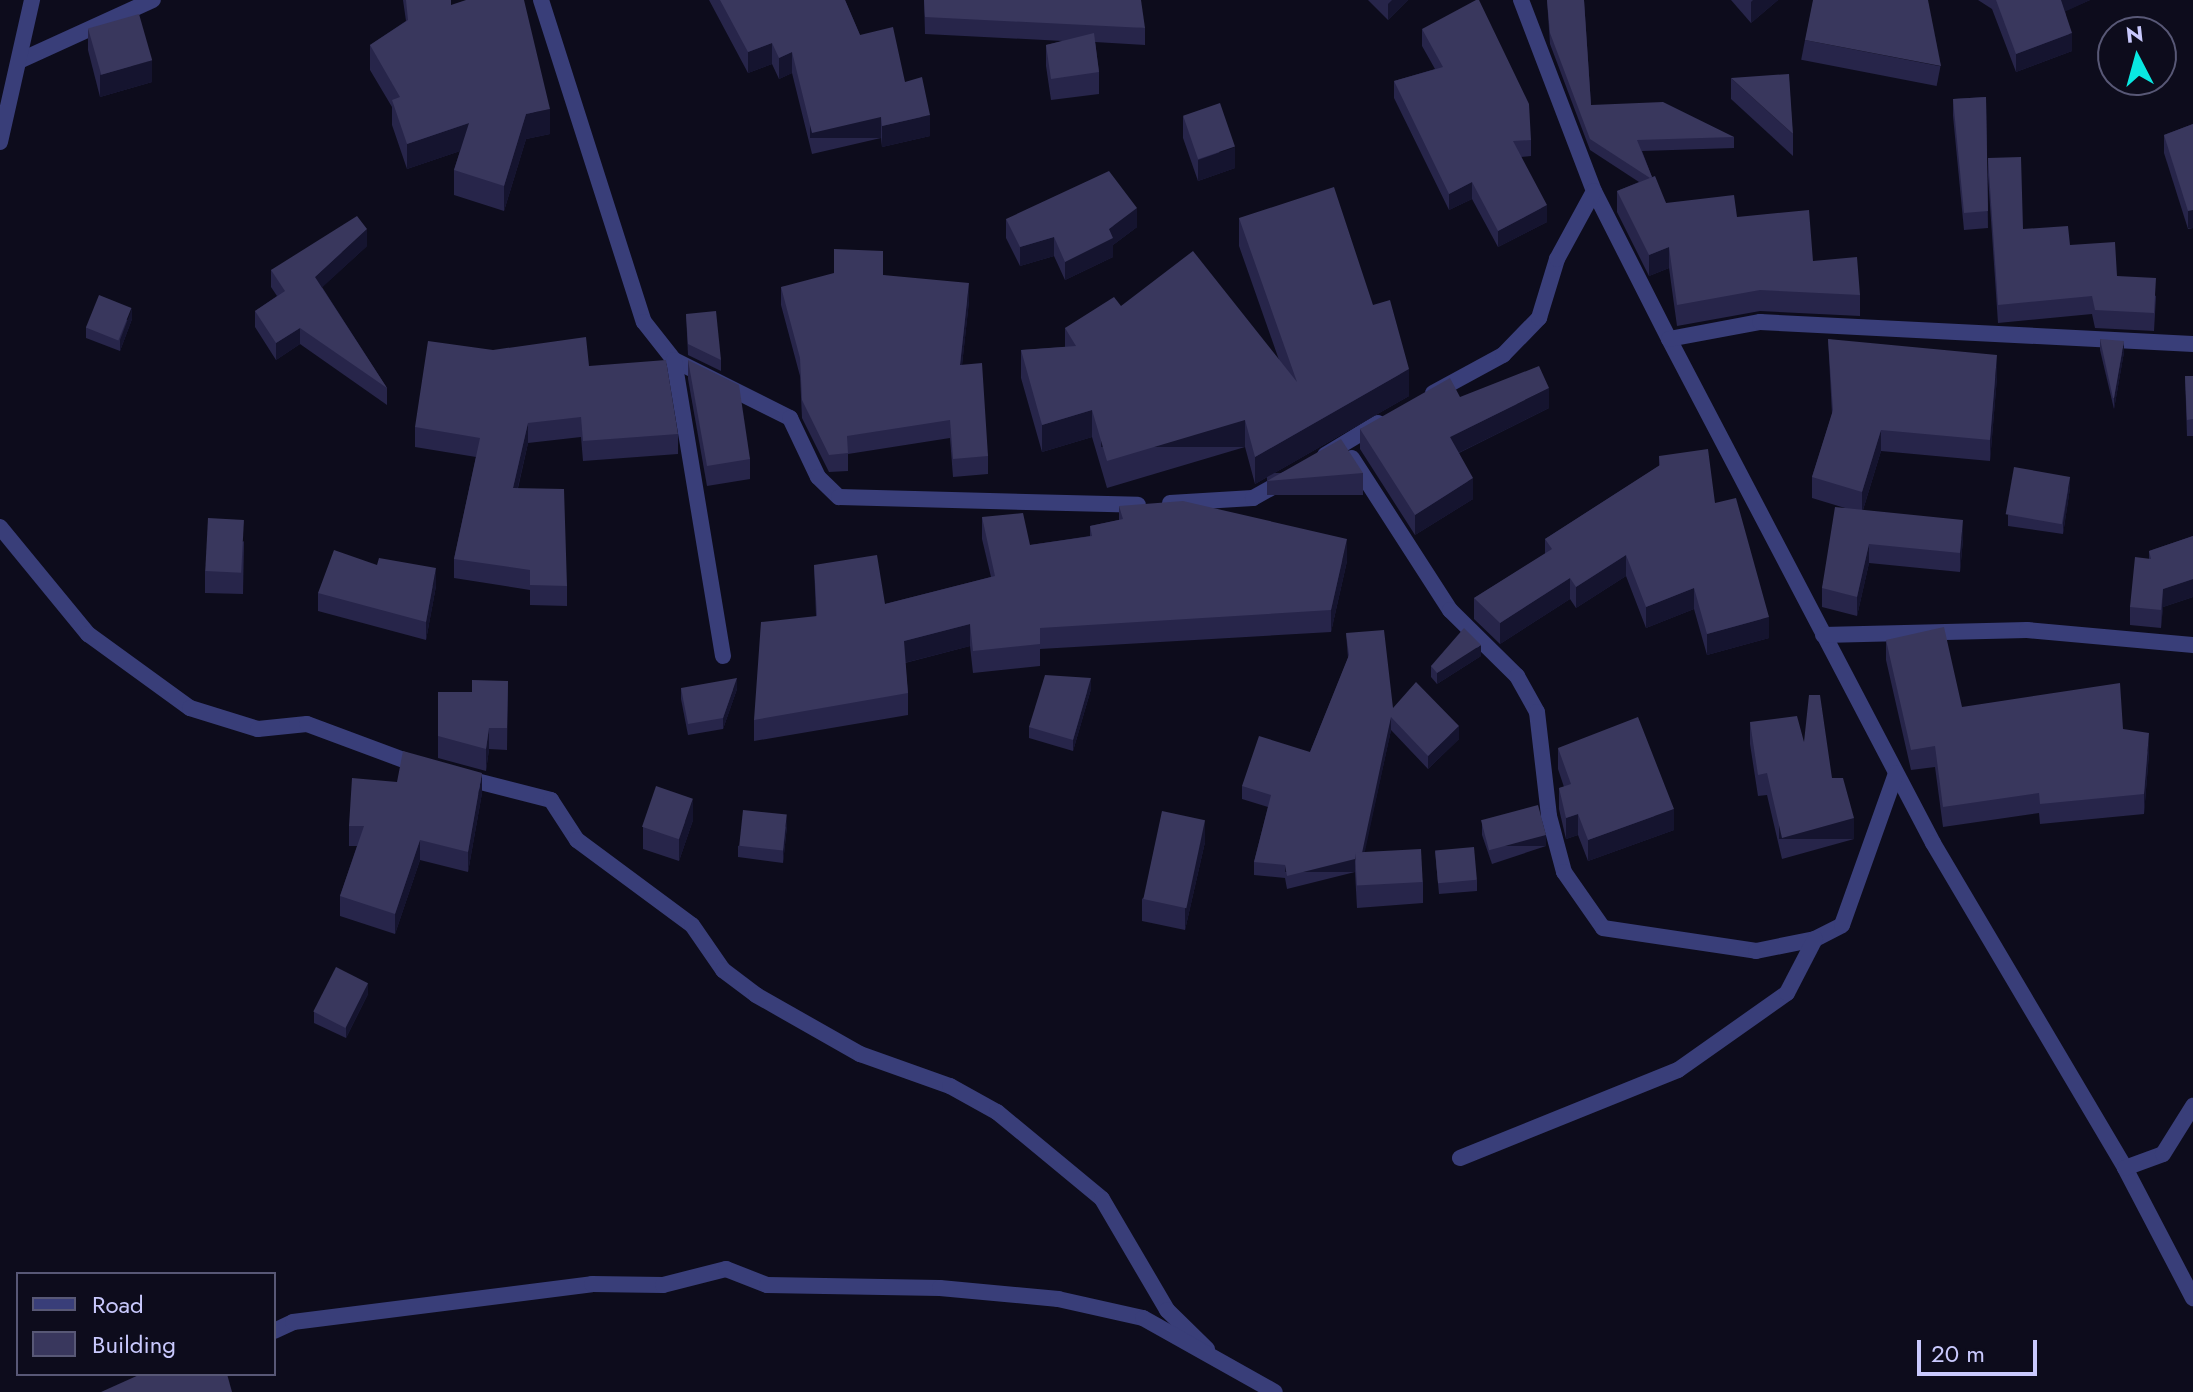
<!DOCTYPE html>
<style>
body{margin:0}
#map{position:relative;width:2193px;height:1392px;overflow:hidden;background:#0d0c1c;font-family:Jost,sans-serif}
div>[style]{position:absolute}
.minor>*{height:16px;margin:-8px;padding:0 8px;transform-origin:8px;border-radius:8px;background:#393e79}
.wall>*{inset:0;background:#27254a;transform-origin:0 0}
.shaded-wall>*{inset:0;background:#15142f;transform-origin:0 0}
.building>*{inset:0;background:#39375d;transform-origin:0 0}
span{translate:-50% -50%;white-space:nowrap;text-align:center;line-height:1.15;-webkit-text-stroke:6px #0d0c1c;paint-order:stroke}
.legend{position:absolute;left:16px;top:1272px;width:260px;height:104px;box-sizing:border-box;background:#0d0c1c;border:2px solid #585876;margin:0;padding:10px 14px;list-style:none;font-size:24px;color:#c9c9fd}
.legend li{display:flex;align-items:center;gap:16px;height:40px}
.legend b{width:40px;border:2px solid #585876}
.north{position:absolute;left:2097px;top:16px;width:80px;height:80px;box-sizing:border-box;background:#0d0c1c;border:2px solid #585876;border-radius:50%;rotate:354deg;font-size:22px;font-weight:700;line-height:32px;text-align:center;color:#c9c9fd}
.north::after{content:'';display:block;margin:auto;width:28px;height:36px;background:#09e8e2;clip-path:polygon(50% 0,100% 100%,50% 72%,0 100%)}
.scale{position:absolute;left:1917px;top:1340px;width:120px;height:36px;box-sizing:border-box;border:4px solid #c9c9fd;border-top:0;padding-left:10px;font-size:24px;line-height:28px;white-space:nowrap;color:#c9c9fd;-webkit-text-stroke:6px #0d0c1c;paint-order:stroke}
</style>
<div id="map">
<div class="minor">
<i style="left:541px;top:0;width:338px;rotate:72.3deg"></i>
<i style="left:644px;top:322px;width:48px;rotate:51.7deg"></i>
<i style="left:674px;top:360px;width:130px;rotate:26.6deg"></i>
<i style="left:790px;top:418px;width:65px;rotate:64.6deg"></i>
<i style="left:818px;top:477px;width:29px;rotate:44deg"></i>
<i style="left:839px;top:497px;width:299px;rotate:1.5deg"></i>
<i style="left:1521px;top:0;width:204px;rotate:69.1deg"></i>
<i style="left:1594px;top:191px;width:166px;rotate:63.1deg"></i>
<i style="left:1669px;top:339px;width:569px;rotate:62.35deg"></i>
<i style="left:1933px;top:843px;width:377px;rotate:59.4deg"></i>
<i style="left:2125px;top:1168px;width:147px;rotate:62.4deg"></i>
<i style="left:19px;top:61px;width:147px;rotate:-24.5deg"></i>
<i style="left:0;top:142px;width:146px;rotate:-77.3deg"></i>
<i style="left:1669px;top:339px;width:93px;rotate:-10.6deg"></i>
<i style="left:1760px;top:322px;width:434px;rotate:2.9deg"></i>
<i style="left:674px;top:360px;width:300px;rotate:80.6deg"></i>
<i style="left:1433px;top:393px;width:80px;rotate:-28.5deg"></i>
<i style="left:1503px;top:355px;width:52px;rotate:-45.8deg"></i>
<i style="left:1539px;top:318px;width:62px;rotate:-73deg"></i>
<i style="left:1557px;top:259px;width:77px;rotate:-61.4deg"></i>
<i style="left:1325px;top:455px;width:62px;rotate:-31.1deg"></i>
<i style="left:1352px;top:458px;width:181px;rotate:57.2deg"></i>
<i style="left:1450px;top:610px;width:94px;rotate:44.6deg"></i>
<i style="left:1517px;top:676px;width:41px;rotate:60.9deg"></i>
<i style="left:1537px;top:712px;width:105px;rotate:83.4deg"></i>
<i style="left:1549px;top:816px;width:58px;rotate:75deg"></i>
<i style="left:1564px;top:872px;width:68px;rotate:55.1deg"></i>
<i style="left:1603px;top:928px;width:155px;rotate:8.5deg"></i>
<i style="left:1756px;top:951px;width:60px;rotate:-11.5deg"></i>
<i style="left:1815px;top:939px;width:30px;rotate:-27deg"></i>
<i style="left:1842px;top:925px;width:161px;rotate:-70.4deg"></i>
<i style="left:1170px;top:503px;width:83px;rotate:-3.4deg"></i>
<i style="left:1253px;top:498px;width:38px;rotate:-29deg"></i>
<i style="left:0;top:527px;width:139px;rotate:50.6deg"></i>
<i style="left:88px;top:634px;width:126px;rotate:36deg"></i>
<i style="left:190px;top:708px;width:71px;rotate:17.2deg"></i>
<i style="left:258px;top:729px;width:49px;rotate:-5.8deg"></i>
<i style="left:307px;top:724px;width:121px;rotate:20.4deg"></i>
<i style="left:1823px;top:635px;width:204px;rotate:-1.4deg"></i>
<i style="left:2027px;top:630px;width:167px;rotate:5.2deg"></i>
<i style="left:461px;top:777px;width:93px;rotate:14.3deg"></i>
<i style="left:551px;top:800px;width:48px;rotate:57deg"></i>
<i style="left:577px;top:840px;width:143px;rotate:36.5deg"></i>
<i style="left:692px;top:925px;width:55px;rotate:55.4deg"></i>
<i style="left:723px;top:970px;width:41px;rotate:37.1deg"></i>
<i style="left:756px;top:995px;width:120px;rotate:29.6deg"></i>
<i style="left:860px;top:1054px;width:96px;rotate:19.6deg"></i>
<i style="left:950px;top:1086px;width:54px;rotate:29deg"></i>
<i style="left:997px;top:1112px;width:136px;rotate:39.6deg"></i>
<i style="left:1102px;top:1199px;width:129px;rotate:59.6deg"></i>
<i style="left:1167px;top:1310px;width:56px;rotate:44.3deg"></i>
<i style="left:1460px;top:1158px;width:235px;rotate:-22deg"></i>
<i style="left:1678px;top:1070px;width:133px;rotate:-35.2deg"></i>
<i style="left:1787px;top:993px;width:61px;rotate:-62.6deg"></i>
<i style="left:2125px;top:1168px;width:40px;rotate:-20.2deg"></i>
<i style="left:2163px;top:1154px;width:57px;rotate:-58deg"></i>
<i style="left:274px;top:1331px;width:21px;rotate:-25deg"></i>
<i style="left:293px;top:1322px;width:301px;rotate:-7.2deg"></i>
<i style="left:592px;top:1284px;width:71px;rotate:0.8deg"></i>
<i style="left:663px;top:1285px;width:65px;rotate:-14.3deg"></i>
<i style="left:726px;top:1269px;width:44px;rotate:21.3deg"></i>
<i style="left:767px;top:1285px;width:173px;rotate:1deg"></i>
<i style="left:940px;top:1288px;width:119px;rotate:5.3deg"></i>
<i style="left:1058px;top:1299px;width:87px;rotate:12.6deg"></i>
<i style="left:1143px;top:1318px;width:151px;rotate:29.3deg"></i>
</div>
<div class="wall">
<i style="clip-path:polygon(403px 0,451px 0,451px 5px,550px 134px,526px 139px,504px 211px,454px 195px,454px 170px,460px 151px,407px 169px,392px 125px,392px 107px,370px 70px,370px 45px,406px 21px)"></i>
<i style="clip-path:polygon(709px 0,845px 0,860px 35px,905px 82px,930px 136px,882px 147px,881px 138px,812px 154px,792px 73px,779px 79px,772px 64px,748px 73px)"></i>
<i style="clip-path:polygon(924px 0,1145px 28px,1145px 45px,1095px 42px,1099px 72px,1099px 94px,1051px 100px,1046px 66px,1046px 45px,1063px 41px,925px 34px)"></i>
<i style="clip-path:polygon(1368px 0,1408px 0,1388px 20px)"></i>
<i style="clip-path:polygon(1547px 0,1584px 0,1591px 105px,1734px 137px,1734px 148px,1642px 151px,1652px 177px,1666px 203px,1737px 217px,1813px 261px,1860px 295px,1860px 316px,1760px 311px,1677px 326px,1669px 268px,1649px 276px,1617px 212px,1617px 191px,1639px 182px,1590px 150px,1550px 44px)"></i>
<i style="clip-path:polygon(1731px 0,1778px 0,1751px 23px)"></i>
<i style="clip-path:polygon(1978px 0,2090px 0,2065px 11px,2072px 51px,2016px 72px,1992px 9px)"></i>
<i style="clip-path:polygon(88px 29px,152px 82px,100px 97px,88px 50px)"></i>
<i style="clip-path:polygon(1422px 29px,1531px 140px,1531px 156px,1521px 157px,1547px 222px,1498px 247px,1472px 199px,1449px 210px,1394px 98px,1394px 81px,1435px 69px,1422px 46px)"></i>
<i style="left:1805px;top:40px;width:138px;height:20px;rotate:11deg"></i>
<i style="clip-path:polygon(1731px 78px,1793px 134px,1793px 156px,1731px 99px)"></i>
<i style="clip-path:polygon(1986px 97px,1988px 228px,1964px 230px,1953px 116px,1953px 99px)"></i>
<i style="clip-path:polygon(1183px 116px,1235px 168px,1198px 181px,1183px 138px)"></i>
<i style="clip-path:polygon(2193px 124px,2193px 228px,2188px 229px,2164px 153px,2164px 135px)"></i>
<i style="clip-path:polygon(1988px 158px,2023px 229px,2070px 245px,2117px 276px,2156px 296px,2154px 331px,2095px 328px,2092px 314px,1998px 323px,1988px 176px)"></i>
<i style="clip-path:polygon(1239px 218px,1373px 305px,1409px 396px,1255px 484px,1245px 447px,1107px 488px,1092px 437px,1042px 452px,1021px 378px,1021px 350px,1065px 347px,1065px 328px,1121px 306px,1279px 360px,1239px 246px)"></i>
<i style="clip-path:polygon(1006px 219px,1137px 227px,1113px 245px,1113px 257px,1065px 280px,1054px 256px,1020px 266px,1006px 238px)"></i>
<i style="clip-path:polygon(367px 246px,322px 287px,387px 388px,387px 405px,300px 344px,276px 360px,255px 327px,255px 311px,277px 296px,271px 287px,271px 270px)"></i>
<i style="clip-path:polygon(883px 275px,969px 301px,962px 365px,988px 456px,988px 474px,953px 477px,950px 438px,848px 454px,848px 471px,829px 472px,802px 418px,800px 376px,781px 305px,781px 287px)"></i>
<i style="clip-path:polygon(686px 314px,721px 360px,721px 371px,688px 355px)"></i>
<i style="clip-path:polygon(132px 319px,120px 351px,86px 338px,86px 327px)"></i>
<i style="clip-path:polygon(1828px 339px,1997px 377px,1990px 461px,1881px 451px,1863px 510px,1963px 539px,1960px 572px,1869px 563px,1857px 616px,1822px 607px,1822px 588px,1845px 508px,1812px 498px,1812px 477px,1832px 414px)"></i>
<i style="clip-path:polygon(2100px 339px,2124px 352px,2114px 409px,2100px 350px)"></i>
<i style="clip-path:polygon(493px 350px,589px 366px,678px 434px,678px 454px,583px 461px,581px 437px,528px 443px,518px 488px,567px 586px,567px 606px,530px 605px,530px 590px,454px 578px,454px 559px,476px 457px,415px 447px,415px 427px)"></i>
<i style="clip-path:polygon(688px 360px,750px 459px,750px 479px,707px 486px,688px 379px)"></i>
<i style="clip-path:polygon(2185px 376px,2193px 376px,2193px 436px,2187px 436px)"></i>
<i style="clip-path:polygon(1460px 397px,1549px 408px,1459px 453px,1473px 499px,1415px 535px,1360px 449px,1360px 429px)"></i>
<i style="clip-path:polygon(1659px 456px,1715px 503px,1769px 638px,1707px 655px,1694px 609px,1646px 628px,1626px 576px,1576px 608px,1570px 599px,1500px 644px,1474px 619px,1474px 598px,1545px 554px,1545px 539px,1659px 466px)"></i>
<i style="left:1363px;top:473px;width:22px;height:96px;rotate:90deg"></i>
<i style="clip-path:polygon(2070px 488px,2063px 534px,2008px 526px,2008px 515px)"></i>
<i style="clip-path:polygon(1119px 506px,1347px 561px,1331px 632px,1040px 649px,1040px 666px,973px 673px,970px 646px,905px 663px,908px 693px,908px 715px,754px 741px,754px 720px,816px 616px,814px 565px,885px 604px,991px 577px,982px 539px,982px 517px,1030px 545px,1090px 536px,1090px 526px,1119px 520px)"></i>
<i style="clip-path:polygon(2193px 536px,2193px 597px,2163px 607px,2161px 628px,2130px 625px,2130px 607px,2149px 559px,2149px 551px)"></i>
<i style="clip-path:polygon(244px 541px,243px 594px,205px 593px,205px 571px)"></i>
<i style="clip-path:polygon(436px 586px,426px 640px,318px 611px,318px 593px)"></i>
<i style="clip-path:polygon(1346px 633px,1393px 708px,1459px 739px,1428px 769px,1391px 730px,1364px 853px,1423px 882px,1423px 903px,1357px 908px,1355px 872px,1287px 889px,1285px 878px,1254px 875px,1254px 862px,1268px 807px,1242px 799px,1242px 786px,1310px 752px,1348px 658px)"></i>
<i style="clip-path:polygon(1886px 640px,1962px 707px,2123px 729px,2149px 753px,2144px 814px,2040px 824px,2039px 813px,1943px 827px,1935px 767px,1911px 770px,1886px 660px)"></i>
<i style="clip-path:polygon(1481px 656px,1437px 684px,1431px 677px,1431px 666px)"></i>
<i style="clip-path:polygon(508px 681px,507px 750px,489px 749px,486px 771px,438px 758px,438px 692px,472px 692px)"></i>
<i style="clip-path:polygon(681px 688px,737px 689px,723px 729px,688px 735px,681px 699px)"></i>
<i style="clip-path:polygon(1091px 689px,1073px 751px,1029px 738px,1029px 727px)"></i>
<i style="clip-path:polygon(1750px 722px,1804px 742px,1832px 778px,1854px 839px,1782px 859px,1767px 795px,1758px 796px,1750px 744px)"></i>
<i style="clip-path:polygon(1558px 748px,1674px 830px,1588px 861px,1578px 835px,1566px 839px,1559px 809px,1559px 788px,1564px 787px,1558px 769px)"></i>
<i style="clip-path:polygon(482px 793px,468px 872px,420px 860px,395px 934px,340px 916px,340px 896px,357px 846px,349px 846px,349px 826px)"></i>
<i style="clip-path:polygon(693px 820px,679px 861px,643px 849px,643px 827px)"></i>
<i style="clip-path:polygon(1482px 824px,1546px 846px,1492px 864px,1482px 835px)"></i>
<i style="clip-path:polygon(787px 826px,783px 863px,738px 857px,738px 846px)"></i>
<i style="clip-path:polygon(1205px 842px,1185px 930px,1142px 921px,1142px 899px)"></i>
<i style="clip-path:polygon(1435px 851px,1477px 880px,1477px 891px,1439px 894px)"></i>
<i style="clip-path:polygon(368px 994px,346px 1038px,314px 1023px,314px 1012px)"></i>
</div>
<div class="shaded-wall">
<i style="clip-path:polygon(1392px 0,1408px 0,1388px 20px,1388px 4px)"></i>
<i style="clip-path:polygon(1753px 0,1778px 0,1751px 23px,1751px 2px)"></i>
<i style="clip-path:polygon(2060px 0,2090px 0,2060px 14px)"></i>
<i style="clip-path:polygon(2072px 33px,2072px 51px,2016px 72px,2016px 54px)"></i>
<i style="clip-path:polygon(772px 43px,772px 64px,748px 73px,748px 52px)"></i>
<i style="clip-path:polygon(792px 52px,792px 73px,779px 79px,779px 58px)"></i>
<i style="clip-path:polygon(152px 60px,152px 82px,100px 97px,100px 75px)"></i>
<i style="clip-path:polygon(550px 109px,550px 134px,526px 139px,504px 211px,504px 186px,526px 114px)"></i>
<i style="clip-path:polygon(930px 115px,930px 136px,882px 147px,882px 126px)"></i>
<i style="left:881px;top:117px;width:21px;height:71px;rotate:90deg"></i>
<i style="clip-path:polygon(469px 123px,469px 148px,407px 169px,407px 144px)"></i>
<i style="clip-path:polygon(1235px 147px,1235px 168px,1198px 181px,1198px 160px)"></i>
<i style="clip-path:polygon(1472px 182px,1472px 199px,1449px 210px,1449px 194px)"></i>
<i style="clip-path:polygon(1547px 205px,1547px 222px,1498px 247px,1498px 231px)"></i>
<i style="clip-path:polygon(1137px 208px,1137px 227px,1113px 245px,1113px 257px,1065px 280px,1065px 262px)"></i>
<i style="left:2193px;top:210px;width:18px;height:5px;rotate:90deg"></i>
<i style="clip-path:polygon(367px 229px,367px 246px,315px 294px,315px 277px)"></i>
<i style="clip-path:polygon(1054px 237px,1054px 256px,1020px 266px,1020px 247px)"></i>
<i style="clip-path:polygon(1669px 247px,1669px 268px,1649px 276px,1649px 255px)"></i>
<i style="clip-path:polygon(969px 283px,969px 301px,960px 383px,960px 365px)"></i>
<i style="clip-path:polygon(132px 308px,132px 319px,120px 351px,120px 340px)"></i>
<i style="clip-path:polygon(300px 328px,300px 344px,276px 360px,276px 343px)"></i>
<i style="clip-path:polygon(2124px 341px,2124px 352px,2114px 409px,2114px 398px)"></i>
<i style="clip-path:polygon(1997px 355px,1997px 377px,1990px 461px,1990px 440px)"></i>
<i style="clip-path:polygon(1409px 369px,1409px 396px,1255px 484px,1255px 457px)"></i>
<i style="clip-path:polygon(1549px 388px,1549px 408px,1450px 457px,1450px 437px)"></i>
<i style="clip-path:polygon(1092px 410px,1092px 437px,1042px 452px,1042px 425px)"></i>
<i style="left:1245px;top:420px;width:27px;height:144px;rotate:90deg"></i>
<i style="clip-path:polygon(528px 423px,528px 443px,513px 508px,513px 488px)"></i>
<i style="clip-path:polygon(1881px 430px,1881px 451px,1862px 513px,1862px 492px)"></i>
<i style="clip-path:polygon(2070px 477px,2070px 488px,2063px 534px,2063px 523px)"></i>
<i style="clip-path:polygon(1473px 478px,1473px 499px,1415px 535px,1415px 515px)"></i>
<i style="clip-path:polygon(1963px 520px,1963px 539px,1960px 572px,1960px 553px)"></i>
<i style="clip-path:polygon(1347px 539px,1347px 561px,1331px 632px,1331px 610px)"></i>
<i style="clip-path:polygon(1869px 544px,1869px 563px,1857px 616px,1857px 597px)"></i>
<i style="clip-path:polygon(1626px 555px,1626px 576px,1576px 608px,1576px 587px)"></i>
<i style="clip-path:polygon(436px 568px,436px 586px,426px 640px,426px 622px)"></i>
<i style="clip-path:polygon(1570px 578px,1570px 599px,1500px 644px,1500px 623px)"></i>
<i style="clip-path:polygon(2193px 579px,2193px 597px,2163px 607px,2161px 628px,2163px 589px)"></i>
<i style="clip-path:polygon(1694px 588px,1694px 609px,1646px 628px,1646px 607px)"></i>
<i style="clip-path:polygon(1769px 617px,1769px 638px,1707px 655px,1707px 634px)"></i>
<i style="clip-path:polygon(970px 624px,970px 646px,904px 663px,904px 641px)"></i>
<i style="clip-path:polygon(1481px 645px,1481px 656px,1437px 684px,1437px 673px)"></i>
<i style="clip-path:polygon(737px 678px,737px 689px,723px 729px,723px 718px)"></i>
<i style="clip-path:polygon(1091px 678px,1091px 689px,1073px 751px,1073px 740px)"></i>
<i style="clip-path:polygon(1391px 717px,1391px 730px,1361px 870px,1355px 859px)"></i>
<i style="clip-path:polygon(1459px 726px,1459px 739px,1428px 769px,1428px 756px)"></i>
<i style="clip-path:polygon(489px 728px,489px 749px,486px 771px,486px 749px)"></i>
<i style="clip-path:polygon(2149px 733px,2149px 753px,2144px 814px,2144px 794px)"></i>
<i style="clip-path:polygon(482px 773px,482px 793px,468px 872px,468px 852px)"></i>
<i style="clip-path:polygon(693px 799px,693px 820px,679px 861px,679px 839px)"></i>
<i style="clip-path:polygon(1674px 809px,1674px 830px,1588px 861px,1588px 840px)"></i>
<i style="clip-path:polygon(1578px 814px,1578px 835px,1566px 839px,1566px 818px)"></i>
<i style="clip-path:polygon(787px 815px,787px 826px,783px 863px,783px 852px)"></i>
<i style="left:1854px;top:818px;width:21px;height:75px;rotate:90deg"></i>
<i style="clip-path:polygon(1205px 820px,1205px 842px,1185px 930px,1185px 908px)"></i>
<i style="left:1546px;top:835px;width:11px;height:57px;rotate:90deg"></i>
<i style="clip-path:polygon(420px 840px,420px 860px,395px 934px,395px 914px)"></i>
<i style="left:1355px;top:859px;width:13px;height:70px;rotate:90deg"></i>
<i style="clip-path:polygon(368px 983px,368px 994px,346px 1038px,346px 1027px)"></i>
</div>
<div class="building">
<i style="clip-path:polygon(406px 0,451px 0,451px 5px,466px 0,524px 0,550px 109px,526px 114px,504px 186px,454px 170px,469px 123px,407px 144px,392px 100px,400px 97px,370px 45px,408px 20px)"></i>
<i style="clip-path:polygon(720px 0,845px 0,860px 35px,893px 27px,905px 82px,922px 77px,930px 115px,882px 126px,881px 117px,812px 133px,792px 52px,779px 58px,772px 43px,748px 52px)"></i>
<i style="clip-path:polygon(924px 0,1141px 0,1145px 28px,925px 17px)"></i>
<i style="clip-path:polygon(1476px 0,1479px 0,1529px 104px,1531px 140px,1513px 141px,1547px 205px,1498px 231px,1472px 182px,1449px 194px,1394px 81px,1443px 67px,1422px 29px)"></i>
<i style="clip-path:polygon(1547px 0,1584px 0,1591px 105px,1663px 102px,1734px 137px,1637px 140px,1652px 177px,1650px 178px,1590px 139px,1550px 33px)"></i>
<i style="clip-path:polygon(1813px 0,1928px 0,1941px 66px,1805px 40px)"></i>
<i style="clip-path:polygon(1996px 0,2061px 0,2072px 33px,2016px 54px)"></i>
<i style="left:139px;top:14px;width:48px;height:53px;rotate:74deg"></i>
<i style="clip-path:polygon(1094px 33px,1099px 72px,1051px 79px,1046px 45px)"></i>
<i style="clip-path:polygon(1789px 74px,1793px 134px,1731px 78px)"></i>
<i style="clip-path:polygon(1986px 97px,1988px 211px,1964px 213px,1953px 99px)"></i>
<i style="left:1220px;top:103px;width:46px;height:39px;rotate:71deg"></i>
<i style="clip-path:polygon(2193px 124px,2193px 210px,2188px 211px,2164px 135px)"></i>
<i style="clip-path:polygon(2021px 157px,2023px 229px,2068px 226px,2070px 245px,2115px 242px,2117px 276px,2156px 278px,2154px 313px,2095px 310px,2092px 296px,1998px 305px,1988px 158px)"></i>
<i style="clip-path:polygon(1109px 171px,1137px 208px,1109px 229px,1113px 238px,1065px 262px,1054px 237px,1020px 247px,1006px 219px)"></i>
<i style="clip-path:polygon(1655px 176px,1666px 203px,1734px 195px,1737px 217px,1809px 210px,1813px 261px,1857px 257px,1860px 295px,1760px 290px,1677px 305px,1669px 247px,1649px 255px,1617px 191px)"></i>
<i style="clip-path:polygon(1334px 187px,1373px 305px,1390px 300px,1409px 369px,1255px 457px,1245px 420px,1107px 461px,1092px 410px,1042px 425px,1021px 350px,1076px 346px,1065px 328px,1114px 297px,1121px 306px,1193px 251px,1297px 382px,1239px 218px)"></i>
<i style="clip-path:polygon(357px 216px,367px 229px,315px 277px,387px 388px,300px 328px,276px 343px,255px 311px,285px 291px,271px 270px)"></i>
<i style="clip-path:polygon(834px 249px,883px 251px,883px 275px,969px 283px,960px 365px,982px 363px,988px 456px,953px 459px,950px 420px,847px 436px,848px 453px,829px 455px,802px 400px,800px 358px,781px 287px,834px 273px)"></i>
<i style="left:99px;top:295px;width:35px;height:35px;rotate:22deg"></i>
<i style="clip-path:polygon(716px 311px,721px 360px,688px 344px,686px 314px)"></i>
<i style="clip-path:polygon(586px 337px,589px 366px,666px 360px,678px 434px,583px 441px,581px 417px,528px 423px,513px 488px,564px 489px,567px 586px,530px 585px,530px 570px,454px 559px,480px 438px,415px 427px,428px 341px,493px 350px)"></i>
<i style="clip-path:polygon(1828px 339px,1997px 355px,1990px 440px,1881px 430px,1862px 492px,1812px 477px,1833px 410px)"></i>
<i style="clip-path:polygon(2100px 339px,2124px 341px,2114px 398px,2113px 398px)"></i>
<i style="clip-path:polygon(688px 360px,739px 385px,750px 459px,707px 466px)"></i>
<i style="clip-path:polygon(1539px 366px,1549px 388px,1450px 437px,1473px 478px,1415px 515px,1360px 429px,1450px 378px,1460px 397px)"></i>
<i style="clip-path:polygon(2185px 376px,2193px 376px,2193px 419px,2187px 420px)"></i>
<i style="clip-path:polygon(1341px 439px,1363px 473px,1267px 481px)"></i>
<i style="clip-path:polygon(1708px 449px,1715px 503px,1736px 498px,1769px 617px,1707px 634px,1694px 588px,1646px 607px,1626px 555px,1576px 587px,1570px 578px,1500px 623px,1474px 598px,1552px 549px,1545px 539px,1660px 465px,1659px 456px)"></i>
<i style="left:2014px;top:467px;width:57px;height:48px;rotate:10deg"></i>
<i style="clip-path:polygon(1183px 501px,1347px 539px,1331px 610px,1040px 628px,1040px 644px,973px 651px,970px 624px,904px 641px,908px 693px,754px 720px,761px 622px,817px 616px,814px 565px,877px 555px,885px 604px,995px 576px,982px 517px,1023px 513px,1030px 545px,1092px 536px,1090px 526px,1123px 519px,1119px 506px)"></i>
<i style="clip-path:polygon(1835px 507px,1963px 520px,1960px 553px,1869px 544px,1857px 597px,1822px 588px)"></i>
<i style="left:208px;top:518px;width:36px;height:53px;rotate:3deg"></i>
<i style="clip-path:polygon(2193px 536px,2193px 579px,2163px 589px,2161px 610px,2130px 607px,2135px 557px,2151px 559px,2149px 551px)"></i>
<i style="clip-path:polygon(334px 550px,377px 565px,379px 558px,436px 568px,426px 622px,318px 593px)"></i>
<i style="clip-path:polygon(1944px 627px,1962px 707px,2120px 683px,2123px 729px,2149px 733px,2144px 794px,2040px 804px,2039px 793px,1943px 807px,1935px 746px,1911px 750px,1886px 640px)"></i>
<i style="clip-path:polygon(1464px 628px,1481px 645px,1437px 673px,1431px 666px)"></i>
<i style="clip-path:polygon(1384px 630px,1393px 708px,1416px 682px,1459px 726px,1428px 756px,1391px 717px,1362px 853px,1355px 854px,1355px 859px,1287px 876px,1285px 865px,1254px 862px,1271px 795px,1242px 786px,1259px 736px,1310px 752px,1349px 655px,1346px 633px)"></i>
<i style="clip-path:polygon(1045px 675px,1091px 678px,1073px 740px,1029px 727px)"></i>
<i style="clip-path:polygon(737px 678px,723px 718px,688px 724px,681px 688px)"></i>
<i style="clip-path:polygon(472px 680px,508px 681px,507px 728px,489px 728px,486px 749px,438px 736px,438px 692px,472px 692px)"></i>
<i style="clip-path:polygon(1809px 695px,1820px 695px,1832px 778px,1843px 778px,1854px 818px,1782px 838px,1767px 773px,1758px 775px,1750px 722px,1797px 716px,1804px 742px)"></i>
<i style="clip-path:polygon(1638px 717px,1674px 809px,1588px 840px,1578px 814px,1566px 818px,1559px 788px,1571px 784px,1558px 748px)"></i>
<i style="clip-path:polygon(403px 751px,482px 773px,468px 852px,420px 840px,395px 914px,340px 896px,364px 826px,349px 826px,352px 778px,397px 782px)"></i>
<i style="left:656px;top:786px;width:39px;height:43px;rotate:19deg"></i>
<i style="left:1538px;top:805px;width:31px;height:59px;rotate:75deg"></i>
<i style="left:743px;top:810px;width:44px;height:36px;rotate:6deg"></i>
<i style="left:1162px;top:811px;width:44px;height:90px;rotate:12deg"></i>
<i style="left:1474px;top:847px;width:33px;height:39px;rotate:85deg"></i>
<i style="left:1421px;top:849px;width:33px;height:66px;rotate:87deg"></i>
<i style="left:336px;top:967px;width:36px;height:50px;rotate:27deg"></i>
<i style="clip-path:polygon(141px 1374px,227px 1374px,232px 1392px,101px 1392px)"></i>
</div>
<ul class="legend">
<li><b style="height:10px;background:#393e79"></b>Road</li>
<li><b style="height:22px;background:#39375d"></b>Building</li>
</ul>
<div class="north">N</div>
<div class="scale">20 m</div>
</div>
